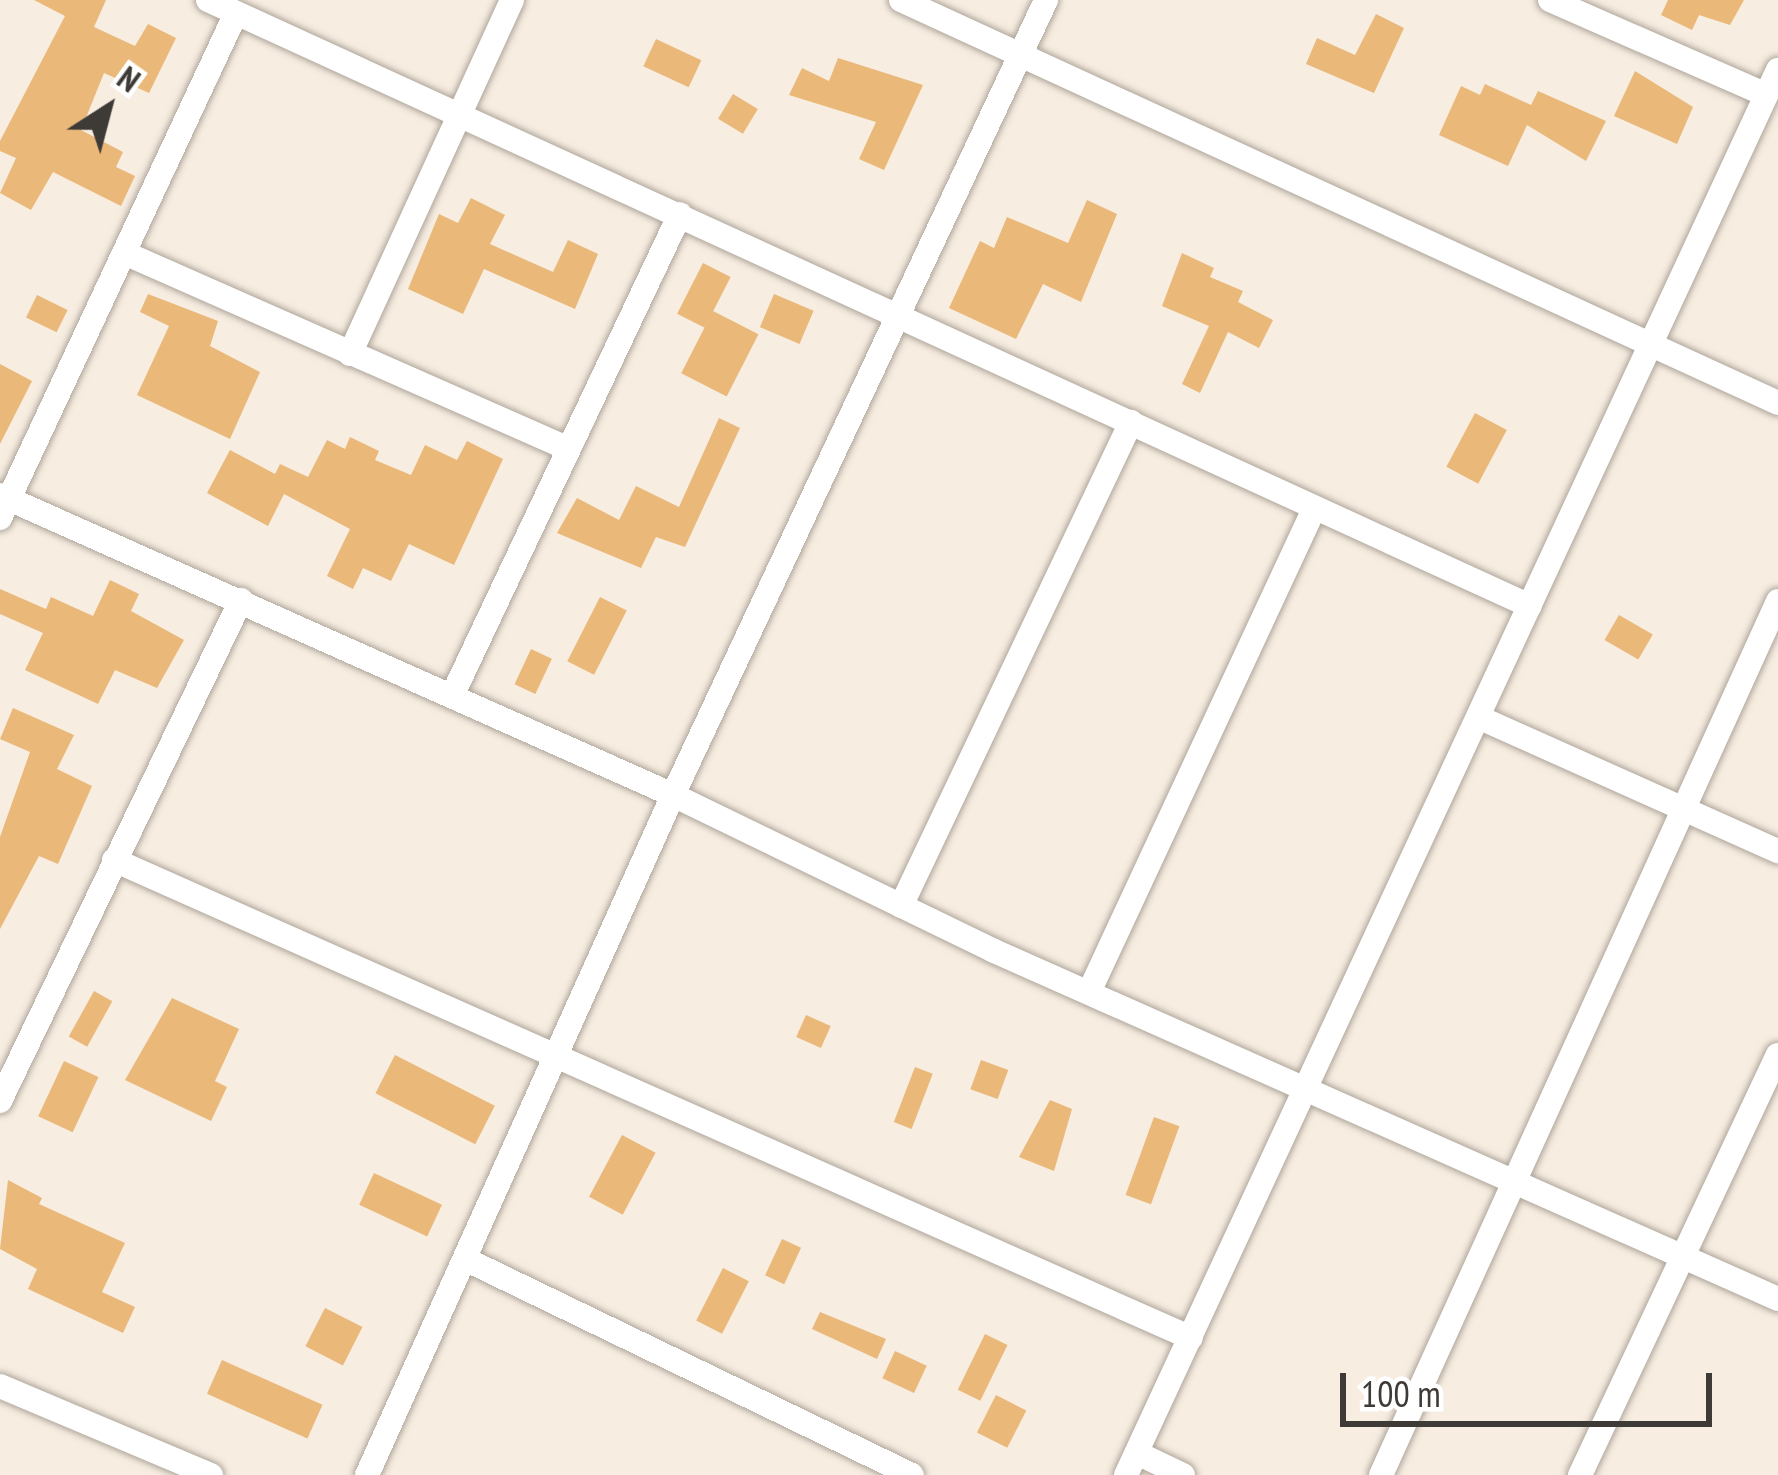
<!DOCTYPE html>
<style>
body{margin:0}
#map{position:relative;width:1778px;height:1475px;overflow:hidden;background:#f7ede1;font-family:"PT Sans Narrow",sans-serif}
div>[style]{position:absolute}
.building>*{inset:0;background:#eab879;transform-origin:0 0}
.roads{filter:drop-shadow(0 0 3px #afa69b) drop-shadow(0 0 3px #afa69b)}
.street>*{height:24px;margin:-12px;padding:0 12px;transform-origin:12px;border-radius:12px;background:#fff}
span{translate:-50% -50%;white-space:nowrap;text-align:center;line-height:1.15;-webkit-text-stroke:12px #fff;paint-order:stroke}
.north{position:absolute;left:48px;top:48px;width:120px;height:120px;-webkit-text-stroke:9px #fff;paint-order:stroke;rotate:36deg;font-size:33px;font-weight:700;line-height:48px;text-align:center;color:#3e3a36}
.north::after{content:'';display:block;margin:auto;width:42px;height:54px;background:#3e3a36;clip-path:polygon(50% 0,100% 100%,50% 72%,0 100%)}
.scale{position:absolute;left:1340px;top:1373px;width:372px;height:54px;box-sizing:border-box;border:6px solid #3e3a36;border-top:0;padding-left:15px;font-size:36px;line-height:42px;white-space:nowrap;color:#3e3a36;-webkit-text-stroke:9px #fff;paint-order:stroke}
</style>
<div id="map">
<div class="building">
<i style="clip-path:polygon(34px 0,106px 0,94px 27px,135px 46px,148px 24px,176px 38px,149px 93px,104px 73px,81px 130px,123px 152px,116px 167px,135px 176px,121px 206px,53px 172px,31px 210px,0 193px,16px 158px,0 151px,0 141px,65px 16px)"></i>
<i style="clip-path:polygon(1668px 0,1744px 0,1730px 25px,1699px 15px,1692px 30px,1661px 15px)"></i>
<i style="clip-path:polygon(1376px 14px,1404px 28px,1374px 93px,1306px 64px,1317px 38px,1355px 55px)"></i>
<i style="left:656px;top:39px;width:50px;height:30px;rotate:25deg"></i>
<i style="clip-path:polygon(838px 58px,923px 85px,884px 170px,859px 159px,876px 122px,789px 95px,802px 68px,829px 81px)"></i>
<i style="clip-path:polygon(1635px 71px,1693px 107px,1677px 144px,1614px 116px)"></i>
<i style="clip-path:polygon(1485px 84px,1531px 105px,1538px 91px,1606px 121px,1586px 161px,1527px 125px,1508px 166px,1439px 135px,1461px 86px,1480px 95px)"></i>
<i style="left:733px;top:94px;width:29px;height:29px;rotate:31deg"></i>
<i style="clip-path:polygon(471px 198px,505px 215px,490px 244px,553px 272px,568px 240px,598px 254px,575px 309px,484px 269px,463px 314px,408px 289px,439px 214px,458px 223px)"></i>
<i style="clip-path:polygon(1087px 200px,1117px 214px,1081px 302px,1043px 284px,1016px 339px,949px 308px,980px 241px,994px 248px,1007px 217px,1068px 243px)"></i>
<i style="clip-path:polygon(1182px 253px,1214px 268px,1210px 277px,1243px 291px,1238px 302px,1273px 320px,1259px 348px,1228px 332px,1200px 393px,1182px 384px,1209px 326px,1162px 306px)"></i>
<i style="left:703px;top:263px;width:31px;height:57px;rotate:27deg"></i>
<i style="clip-path:polygon(148px 294px,218px 321px,210px 346px,260px 372px,230px 439px,137px 395px,169px 326px,140px 312px)"></i>
<i style="left:774px;top:294px;width:43px;height:36px;rotate:23deg"></i>
<i style="left:37px;top:295px;width:34px;height:25px;rotate:26deg"></i>
<i style="left:713px;top:311px;width:51px;height:70px;rotate:27deg"></i>
<i style="clip-path:polygon(0 364px,32px 381px,0 444px)"></i>
<i style="left:1475px;top:413px;width:36px;height:61px;rotate:28deg"></i>
<i style="clip-path:polygon(719px 418px,740px 428px,685px 547px,656px 537px,641px 568px,557px 533px,577px 498px,619px 520px,636px 486px,679px 507px)"></i>
<i style="clip-path:polygon(350px 437px,379px 451px,375px 460px,411px 475px,425px 445px,457px 460px,467px 441px,503px 459px,454px 565px,409px 544px,391px 581px,363px 568px,353px 589px,327px 576px,350px 529px,284px 494px,268px 526px,207px 493px,230px 450px,275px 474px,280px 464px,308px 477px,327px 440px,345px 449px)"></i>
<i style="clip-path:polygon(110px 580px,139px 594px,131px 611px,184px 640px,157px 688px,115px 670px,98px 704px,25px 670px,43px 633px,0 614px,0 589px,46px 609px,51px 597px,93px 616px)"></i>
<i style="left:600px;top:597px;width:30px;height:72px;rotate:27deg"></i>
<i style="left:1619px;top:615px;width:39px;height:29px;rotate:30deg"></i>
<i style="left:531px;top:649px;width:23px;height:39px;rotate:25deg"></i>
<i style="clip-path:polygon(13px 708px,74px 735px,57px 769px,92px 786px,58px 864px,39px 856px,0 929px,0 837px,30px 752px,0 739px)"></i>
<i style="left:94px;top:991px;width:21px;height:52px;rotate:29deg"></i>
<i style="clip-path:polygon(172px 998px,239px 1029px,215px 1081px,227px 1087px,211px 1121px,125px 1080px)"></i>
<i style="left:806px;top:1015px;width:27px;height:24px;rotate:24deg"></i>
<i style="left:395px;top:1055px;width:112px;height:43px;rotate:27deg"></i>
<i style="left:981px;top:1060px;width:29px;height:31px;rotate:20deg"></i>
<i style="left:64px;top:1061px;width:38px;height:61px;rotate:25deg"></i>
<i style="left:915px;top:1067px;width:19px;height:59px;rotate:21deg"></i>
<i style="clip-path:polygon(1050px 1100px,1072px 1109px,1054px 1171px,1019px 1157px)"></i>
<i style="left:1154px;top:1117px;width:27px;height:83px;rotate:20deg"></i>
<i style="left:622px;top:1135px;width:38px;height:70px;rotate:28deg"></i>
<i style="left:374px;top:1173px;width:75px;height:35px;rotate:25deg"></i>
<i style="clip-path:polygon(8px 1180px,42px 1198px,39px 1204px,125px 1243px,102px 1292px,135px 1307px,123px 1333px,28px 1289px,37px 1269px,0 1249px)"></i>
<i style="left:782px;top:1239px;width:21px;height:40px;rotate:25deg"></i>
<i style="left:723px;top:1268px;width:29px;height:59px;rotate:27deg"></i>
<i style="left:325px;top:1308px;width:42px;height:43px;rotate:27deg"></i>
<i style="clip-path:polygon(820px 1312px,886px 1339px,877px 1359px,812px 1329px)"></i>
<i style="left:985px;top:1334px;width:25px;height:62px;rotate:26deg"></i>
<i style="left:895px;top:1351px;width:35px;height:30px;rotate:25deg"></i>
<i style="left:222px;top:1360px;width:110px;height:37px;rotate:24deg"></i>
<i style="left:996px;top:1395px;width:34px;height:42px;rotate:27deg"></i>
</div>
<div class="roads">
<div class="street">
<i style="left:208px;top:0;width:1454px;rotate:24.63deg"></i>
<i style="left:901px;top:0;width:965px;rotate:24.68deg"></i>
<i style="left:1550px;top:0;width:236px;rotate:23.7deg"></i>
<i style="left:129px;top:255px;width:479px;rotate:23.8deg"></i>
<i style="left:350px;top:354px;width:389px;rotate:-65.4deg"></i>
<i style="left:0;top:495px;width:737px;rotate:24.03deg"></i>
<i style="left:673px;top:795px;width:355px;rotate:25.9deg"></i>
<i style="left:992px;top:950px;width:860px;rotate:23.94deg"></i>
<i style="left:0;top:518px;width:557px;rotate:-64.95deg"></i>
<i style="left:452px;top:696px;width:533px;rotate:-64.68deg"></i>
<i style="left:1478px;top:717px;width:329px;rotate:24.1deg"></i>
<i style="left:114px;top:860px;width:1178px;rotate:23.93deg"></i>
<i style="left:901px;top:906px;width:536px;rotate:-64.58deg"></i>
<i style="left:1090px;top:990px;width:531px;rotate:-65.03deg"></i>
<i style="left:0;top:1101px;width:556px;rotate:-64.31deg"></i>
<i style="left:467px;top:1260px;width:494px;rotate:25.8deg"></i>
<i style="left:0;top:1386px;width:229px;rotate:22.9deg"></i>
<i style="left:1137px;top:1453px;width:51px;rotate:25.6deg"></i>
<i style="left:367px;top:1475px;width:746px;rotate:-65.77deg"></i>
<i style="left:673px;top:795px;width:878px;rotate:-64.86deg"></i>
<i style="left:1126px;top:1475px;width:1549px;rotate:-65.11deg"></i>
<i style="left:1381px;top:1475px;width:960px;rotate:-65.57deg"></i>
<i style="left:1580px;top:1475px;width:464px;rotate:-64.8deg"></i>
</div>
</div>
<div class="north">N</div>
<div class="scale">100 m</div>
</div>
